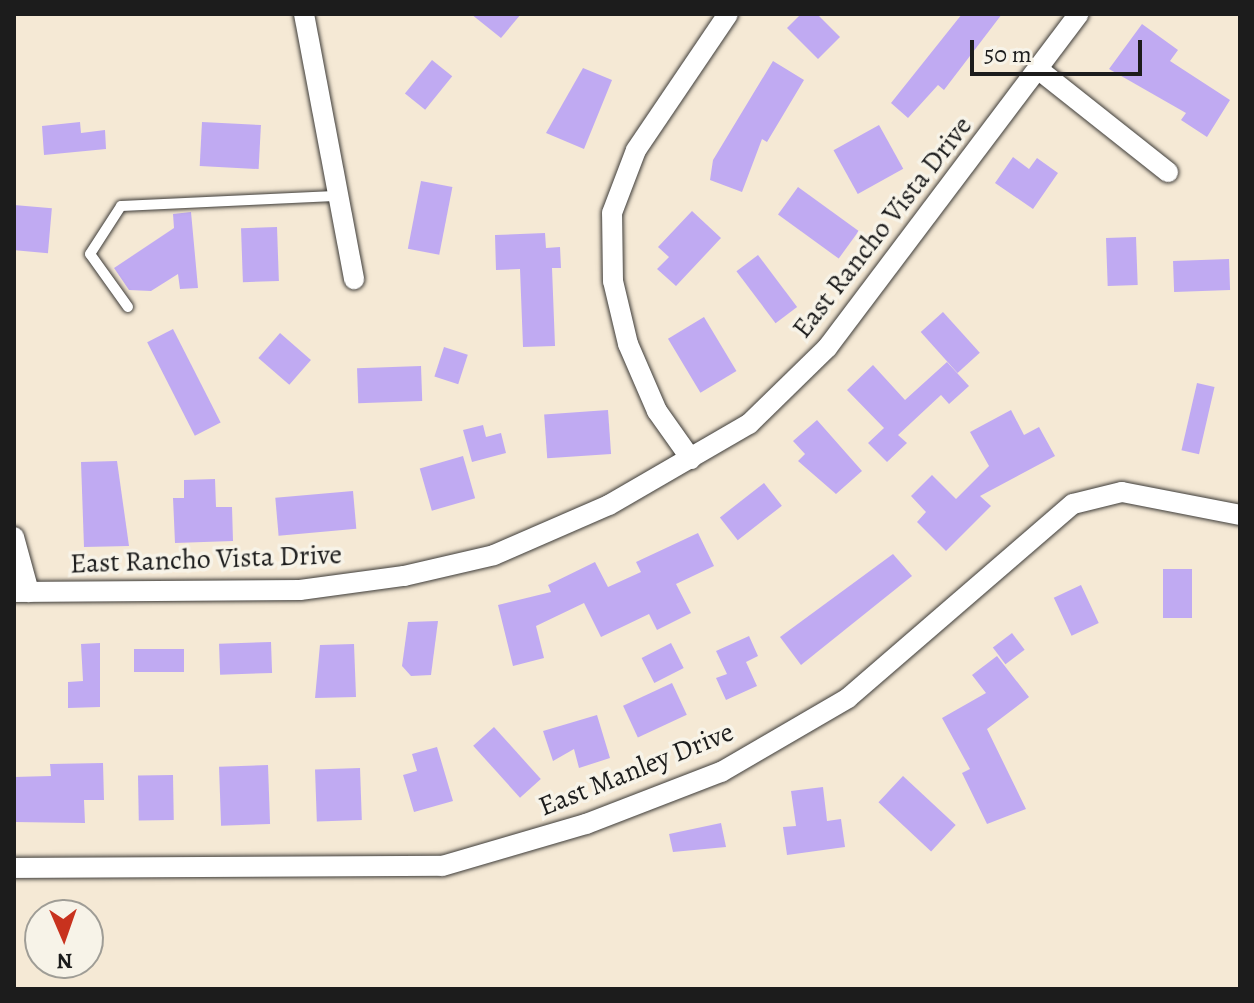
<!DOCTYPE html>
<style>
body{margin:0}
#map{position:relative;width:1254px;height:1003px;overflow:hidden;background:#f5e9d5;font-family:Alegreya,serif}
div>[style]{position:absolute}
.building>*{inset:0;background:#c0aaf2;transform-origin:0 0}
.roads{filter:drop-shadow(0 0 2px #3d3b38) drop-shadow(0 0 2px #3d3b38)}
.lane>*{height:10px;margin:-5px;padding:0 5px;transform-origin:5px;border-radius:5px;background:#fff}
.street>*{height:20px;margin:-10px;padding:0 10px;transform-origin:10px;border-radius:10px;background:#fff}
span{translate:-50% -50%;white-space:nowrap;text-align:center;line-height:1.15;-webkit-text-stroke:7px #f7f3e8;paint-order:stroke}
.street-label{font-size:28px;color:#1c1c1c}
.frame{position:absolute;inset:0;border:16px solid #1c1c1c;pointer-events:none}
.north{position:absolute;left:24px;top:899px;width:80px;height:80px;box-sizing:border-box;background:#f7f3e8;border:2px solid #9f9d96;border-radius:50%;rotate:178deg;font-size:22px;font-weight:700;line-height:32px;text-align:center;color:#1c1c1c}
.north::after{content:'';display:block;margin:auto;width:28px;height:36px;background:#c8321e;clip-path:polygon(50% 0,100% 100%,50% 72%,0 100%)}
.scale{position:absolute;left:970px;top:40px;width:172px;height:36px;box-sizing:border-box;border:4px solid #1c1c1c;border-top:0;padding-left:10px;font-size:24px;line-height:28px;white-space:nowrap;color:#1c1c1c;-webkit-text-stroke:6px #f7f3e8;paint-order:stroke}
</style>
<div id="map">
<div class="building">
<i style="clip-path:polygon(471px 14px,521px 14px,501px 38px)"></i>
<i style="clip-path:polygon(801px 14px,817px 14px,840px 37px,818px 59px,787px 28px)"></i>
<i style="clip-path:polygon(962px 14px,1002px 14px,944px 90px,938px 85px,908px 118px,891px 103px)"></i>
<i style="clip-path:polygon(1142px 24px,1178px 50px,1170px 61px,1230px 100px,1207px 137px,1181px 120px,1186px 113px,1109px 69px)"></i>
<i style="left:432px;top:60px;width:26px;height:43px;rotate:39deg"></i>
<i style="clip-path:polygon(773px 61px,804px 80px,767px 142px,762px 139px,742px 192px,710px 180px,713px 160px)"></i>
<i style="clip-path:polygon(583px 68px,612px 80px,584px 149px,546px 133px)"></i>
<i style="clip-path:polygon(80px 122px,81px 133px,105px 130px,106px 149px,44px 155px,42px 126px)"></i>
<i style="left:202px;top:122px;width:59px;height:44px;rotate:3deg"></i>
<i style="left:879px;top:125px;width:50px;height:52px;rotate:61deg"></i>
<i style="clip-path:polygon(1013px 157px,1029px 169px,1037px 158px,1058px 173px,1033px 209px,995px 183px)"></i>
<i style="left:421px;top:181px;width:32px;height:69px;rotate:11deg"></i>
<i style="left:798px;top:187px;width:75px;height:34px;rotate:36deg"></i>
<i style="left:14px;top:205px;width:38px;height:45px;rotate:5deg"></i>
<i style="clip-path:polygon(692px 211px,721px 238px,676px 286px,657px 269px,669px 257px,658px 247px)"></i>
<i style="clip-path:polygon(191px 212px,198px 288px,180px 289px,178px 274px,151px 291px,129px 290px,114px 268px,174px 228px,173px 214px)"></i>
<i style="left:277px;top:227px;width:54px;height:36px;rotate:88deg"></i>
<i style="clip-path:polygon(545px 233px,546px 248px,560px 247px,561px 268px,552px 268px,555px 346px,523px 347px,520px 269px,496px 270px,495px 235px)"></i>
<i style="left:1136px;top:237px;width:48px;height:30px;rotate:88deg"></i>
<i style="left:758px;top:255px;width:65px;height:27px;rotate:53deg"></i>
<i style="left:1229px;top:259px;width:31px;height:56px;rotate:88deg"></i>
<i style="left:943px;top:312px;width:55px;height:30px;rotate:48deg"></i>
<i style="left:704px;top:317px;width:63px;height:42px;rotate:59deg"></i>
<i style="left:173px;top:329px;width:105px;height:29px;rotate:63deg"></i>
<i style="left:280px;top:333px;width:41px;height:33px;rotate:41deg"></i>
<i style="left:444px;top:347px;width:25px;height:31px;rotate:18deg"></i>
<i style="clip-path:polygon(947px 362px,969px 386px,949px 404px,941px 395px,898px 435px,907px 443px,887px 462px,868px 443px,884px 428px,847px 390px,873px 365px,905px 400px)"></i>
<i style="left:421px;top:366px;width:35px;height:64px;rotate:88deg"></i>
<i style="left:1197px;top:383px;width:18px;height:69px;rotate:13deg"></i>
<i style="left:608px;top:410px;width:44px;height:64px;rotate:86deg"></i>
<i style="clip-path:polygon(1011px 410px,1024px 435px,1039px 427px,1055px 456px,980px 496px,991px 506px,946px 551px,917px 522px,926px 512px,911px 496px,932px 475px,956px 499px,989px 466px,970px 432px)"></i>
<i style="clip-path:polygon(817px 420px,862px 471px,836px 494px,798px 461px,805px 454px,793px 441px)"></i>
<i style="clip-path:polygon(483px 425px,486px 437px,501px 433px,506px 453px,472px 462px,463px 430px)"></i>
<i style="left:463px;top:456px;width:44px;height:45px;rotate:74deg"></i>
<i style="clip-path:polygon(117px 461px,129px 546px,84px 547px,81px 462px)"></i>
<i style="clip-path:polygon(215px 479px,216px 507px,232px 507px,233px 541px,175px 543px,173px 498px,184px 498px,184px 480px)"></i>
<i style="left:764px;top:483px;width:29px;height:56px;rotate:52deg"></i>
<i style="left:353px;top:491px;width:38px;height:78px;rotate:85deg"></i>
<i style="clip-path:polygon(698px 533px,714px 566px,676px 584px,691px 613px,657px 630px,649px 614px,601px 637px,584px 603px,536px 626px,544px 658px,513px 666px,498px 605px,551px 592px,548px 585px,595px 562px,608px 587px,641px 572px,636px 562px)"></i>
<i style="clip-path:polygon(893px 554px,912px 576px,801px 665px,780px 637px)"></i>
<i style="left:1163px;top:569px;width:29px;height:49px"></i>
<i style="left:1081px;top:585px;width:42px;height:30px;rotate:65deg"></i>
<i style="clip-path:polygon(438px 621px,431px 675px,411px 676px,402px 666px,408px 622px)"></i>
<i style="left:1012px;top:633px;width:21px;height:24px;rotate:53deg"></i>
<i style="clip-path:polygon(749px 636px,758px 656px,746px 662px,757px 686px,726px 700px,716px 678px,727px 674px,716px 651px)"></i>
<i style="left:271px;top:642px;width:31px;height:52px;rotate:88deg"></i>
<i style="clip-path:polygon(100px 643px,100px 707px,68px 708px,68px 682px,83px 681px,81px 644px)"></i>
<i style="left:671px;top:643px;width:28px;height:33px;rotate:63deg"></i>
<i style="clip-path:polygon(354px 644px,356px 697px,315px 698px,320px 645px)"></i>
<i style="left:184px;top:649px;width:23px;height:50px;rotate:90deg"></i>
<i style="clip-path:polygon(997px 656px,1029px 697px,987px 729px,1026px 809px,987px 824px,962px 773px,970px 769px,942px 718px,986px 693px,972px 675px)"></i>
<i style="left:672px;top:683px;width:35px;height:54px;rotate:65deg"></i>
<i style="clip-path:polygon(597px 715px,610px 758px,579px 768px,574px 749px,553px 761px,543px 731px)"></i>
<i style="left:494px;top:727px;width:70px;height:28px;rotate:48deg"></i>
<i style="clip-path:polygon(437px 747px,453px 801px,414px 812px,403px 775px,417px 771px,412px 754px)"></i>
<i style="clip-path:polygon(103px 763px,104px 800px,84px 800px,85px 823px,14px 822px,14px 777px,51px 776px,50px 764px)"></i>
<i style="left:268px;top:765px;width:59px;height:49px;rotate:88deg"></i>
<i style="left:360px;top:768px;width:52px;height:45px;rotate:88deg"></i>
<i style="left:173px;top:775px;width:45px;height:35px;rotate:89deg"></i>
<i style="left:903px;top:776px;width:72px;height:36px;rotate:43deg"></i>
<i style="clip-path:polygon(823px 787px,827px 821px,841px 819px,845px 847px,787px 855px,783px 827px,796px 826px,791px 791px)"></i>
<i style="clip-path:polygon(721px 823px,726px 847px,673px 852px,669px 834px)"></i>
</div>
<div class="roads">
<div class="lane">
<i style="left:128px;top:307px;width:65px;rotate:-125.6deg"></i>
<i style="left:90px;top:254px;width:57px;rotate:-57.1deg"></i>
<i style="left:121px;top:206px;width:214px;rotate:-2.7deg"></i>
</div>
<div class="street">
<i style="left:304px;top:14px;width:270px;rotate:79.3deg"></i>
<i style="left:1038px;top:69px;width:166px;rotate:38.4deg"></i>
<i style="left:691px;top:459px;width:59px;rotate:-125.3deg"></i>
<i style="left:657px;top:411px;width:73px;rotate:-113.4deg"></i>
<i style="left:628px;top:344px;width:65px;rotate:-103.4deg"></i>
<i style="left:613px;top:281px;width:68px;rotate:-90.8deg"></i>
<i style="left:612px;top:213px;width:67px;rotate:-69.1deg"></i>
<i style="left:636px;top:150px;width:164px;rotate:-55.9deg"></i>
<i style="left:14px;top:537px;width:57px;rotate:74.7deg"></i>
<i style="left:14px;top:592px;width:286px;rotate:-0.4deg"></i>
<i style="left:300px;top:590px;width:105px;rotate:-7.7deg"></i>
<i style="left:404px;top:576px;width:92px;rotate:-13.1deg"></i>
<i style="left:494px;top:555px;width:125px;rotate:-23.5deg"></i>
<i style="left:609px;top:505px;width:162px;rotate:-30.1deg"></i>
<i style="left:749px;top:424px;width:109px;rotate:-44.3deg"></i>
<i style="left:827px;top:348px;width:418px;rotate:-53deg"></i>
<i style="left:14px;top:868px;width:428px;rotate:-0.3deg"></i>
<i style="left:442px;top:866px;width:150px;rotate:-16.3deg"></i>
<i style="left:586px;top:824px;width:145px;rotate:-21.1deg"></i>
<i style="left:721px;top:772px;width:147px;rotate:-30.2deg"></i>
<i style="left:848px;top:698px;width:297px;rotate:-40.8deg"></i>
<i style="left:1073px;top:504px;width:50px;rotate:-13.8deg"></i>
<i style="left:1122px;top:492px;width:120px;rotate:11deg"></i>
</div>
</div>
<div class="street-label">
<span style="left:882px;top:227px;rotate:-52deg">East Rancho Vista Drive</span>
<span style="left:206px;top:559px;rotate:-2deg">East Rancho Vista Drive</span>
<span style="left:636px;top:769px;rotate:-22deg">East Manley Drive</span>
</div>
<div class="frame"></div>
<div class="north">N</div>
<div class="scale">50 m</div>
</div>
